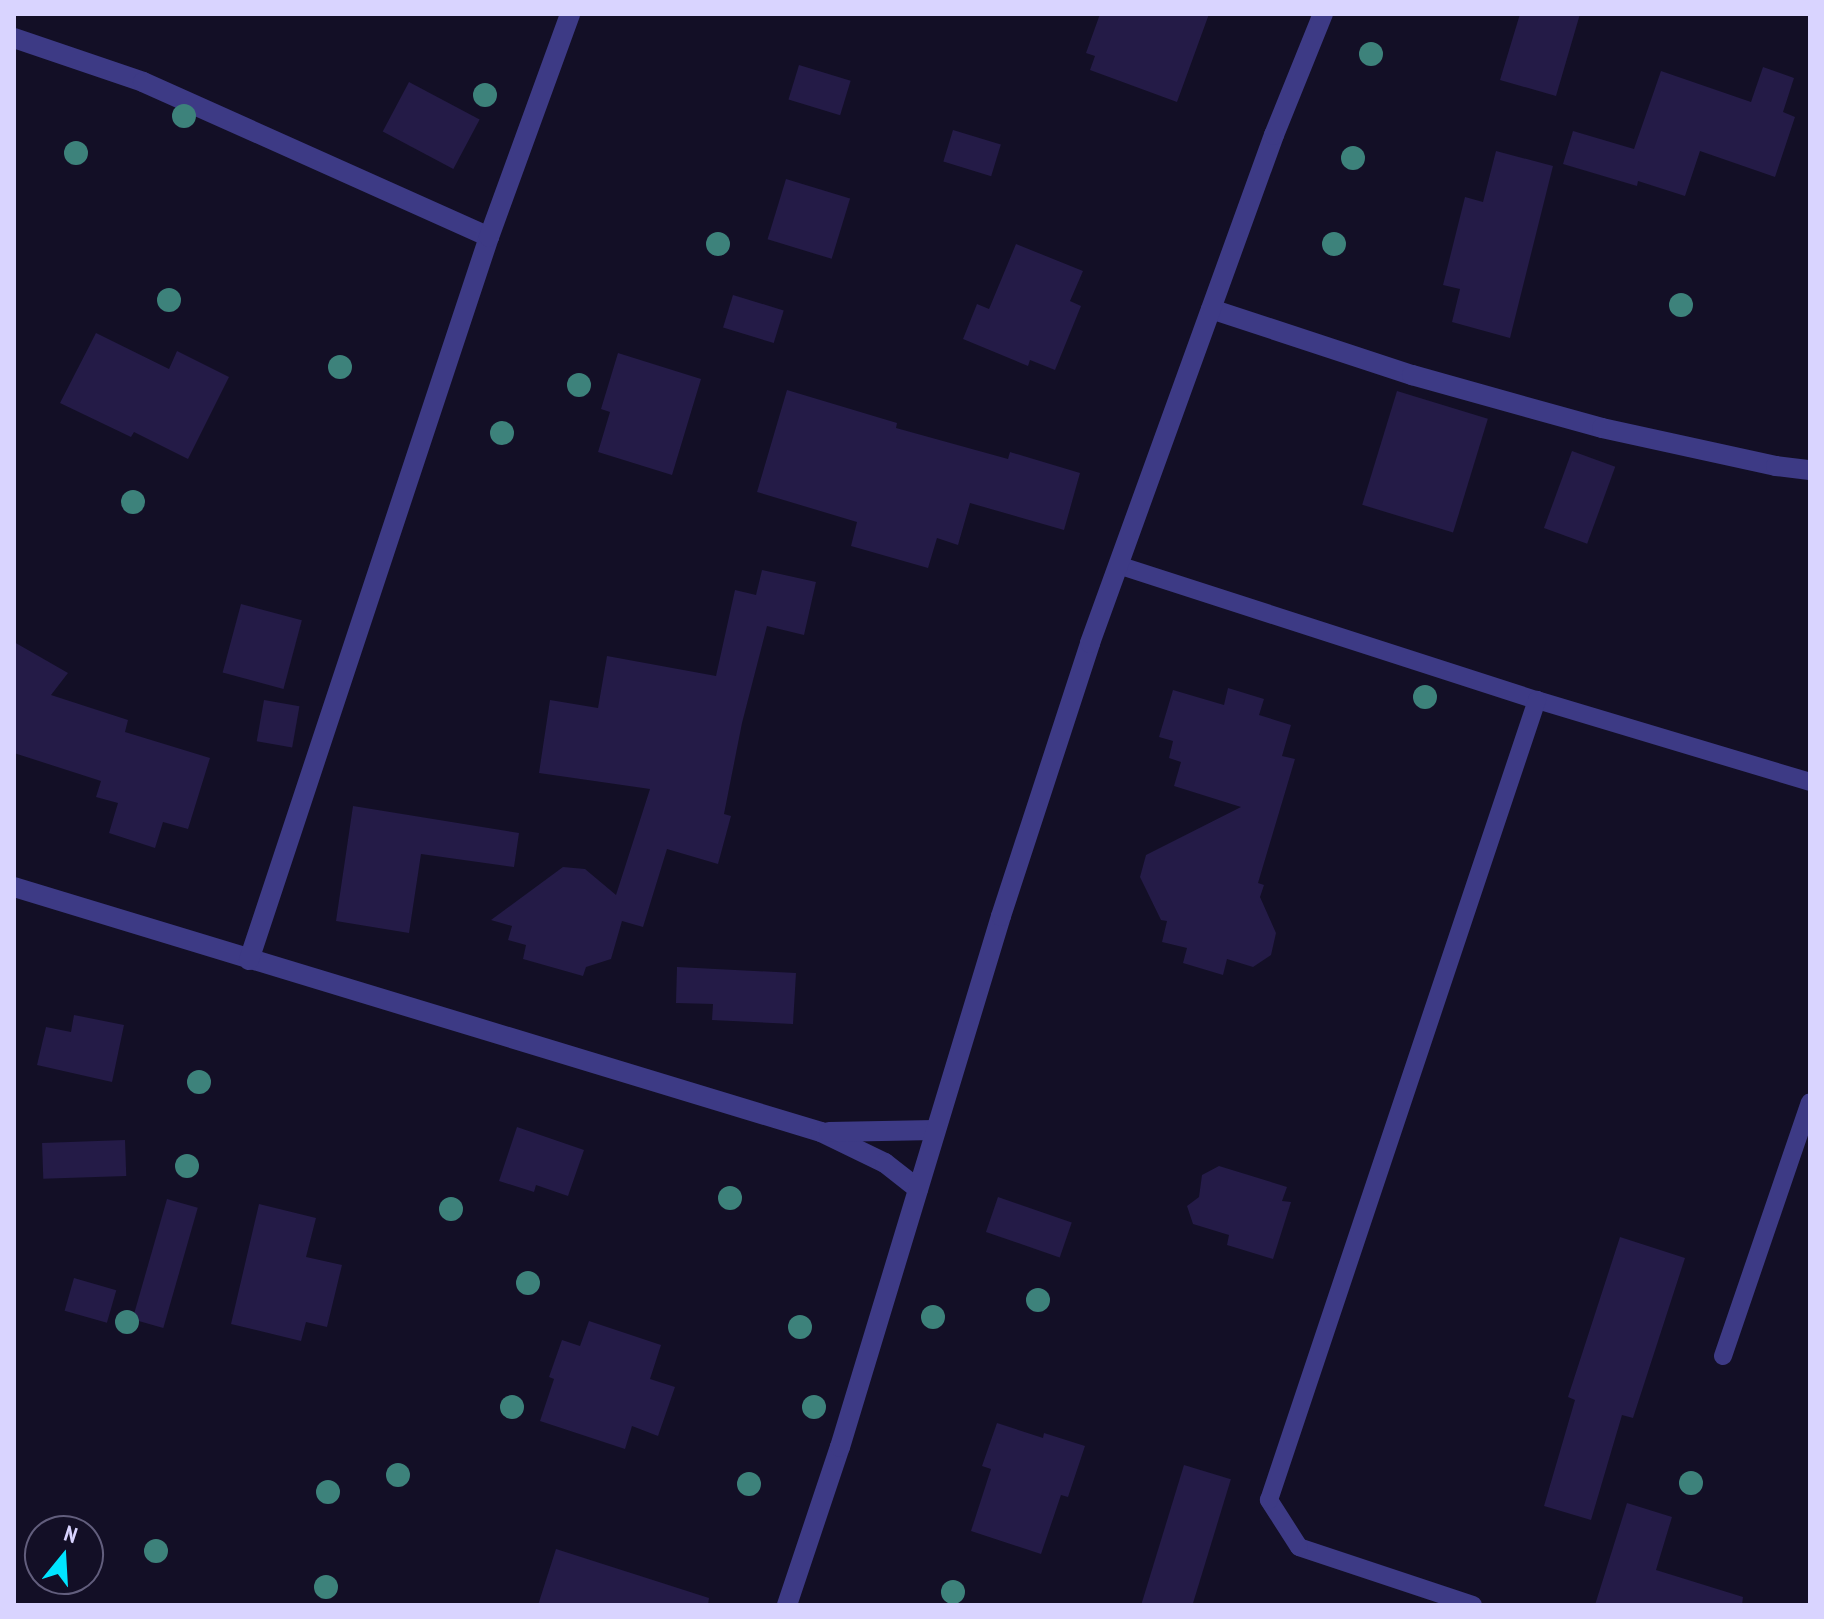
<!DOCTYPE html>
<style>
body{margin:0}
#map{position:relative;width:1824px;height:1619px;overflow:hidden;background:#130f26;font-family:"PT Sans Narrow",sans-serif}
div>[style]{position:absolute}
.building>*{inset:0;background:#241b47;transform-origin:0 0}
.service>*{height:18px;margin:-9px;padding:0 9px;transform-origin:9px;border-radius:9px;background:#3d3a85}
.minor>*{height:20px;margin:-10px;padding:0 10px;transform-origin:10px;border-radius:10px;background:#3d3a85}
.trees>*{width:24px;height:24px;margin:-12px;border-radius:50%;background:#3d827b}
span{translate:-50% -50%;white-space:nowrap;text-align:center;line-height:1.15;-webkit-text-stroke:7px #130f26;paint-order:stroke}
.frame{position:absolute;inset:0;border:16px solid #d9d4ff;pointer-events:none}
.north{position:absolute;left:24px;top:1515px;width:80px;height:80px;box-sizing:border-box;background:#130f26;border:2px solid #625e7d;border-radius:50%;rotate:18deg;font-size:22px;font-weight:700;line-height:32px;text-align:center;color:#d9d4ff}
.north::after{content:'';display:block;margin:auto;width:28px;height:36px;background:#00e5ff;clip-path:polygon(50% 0,100% 100%,50% 72%,0 100%)}
</style>
<div id="map">
<div class="building">
<i style="clip-path:polygon(1100px 14px,1209px 14px,1177px 102px,1090px 70px,1095px 56px,1086px 53px)"></i>
<i style="clip-path:polygon(1520px 14px,1580px 14px,1556px 96px,1500px 80px)"></i>
<i style="left:799px;top:65px;width:54px;height:36px;rotate:17deg"></i>
<i style="clip-path:polygon(1763px 67px,1794px 78px,1783px 112px,1795px 117px,1775px 177px,1700px 151px,1685px 196px,1638px 181px,1637px 186px,1563px 164px,1573px 131px,1634px 149px,1661px 71px,1751px 102px)"></i>
<i style="left:409px;top:82px;width:80px;height:56px;rotate:28deg"></i>
<i style="left:953px;top:130px;width:50px;height:33px;rotate:17deg"></i>
<i style="clip-path:polygon(1496px 151px,1553px 166px,1510px 338px,1452px 322px,1460px 289px,1443px 285px,1465px 197px,1483px 202px)"></i>
<i style="left:786px;top:179px;width:67px;height:63px;rotate:17deg"></i>
<i style="clip-path:polygon(1016px 244px,1083px 271px,1070px 301px,1081px 306px,1055px 370px,1030px 360px,1028px 366px,963px 339px,977px 304px,989px 309px)"></i>
<i style="left:733px;top:295px;width:53px;height:34px;rotate:17deg"></i>
<i style="clip-path:polygon(96px 333px,169px 369px,177px 351px,229px 377px,188px 459px,134px 432px,131px 437px,60px 403px)"></i>
<i style="clip-path:polygon(618px 353px,701px 379px,672px 475px,598px 452px,610px 412px,601px 409px)"></i>
<i style="clip-path:polygon(787px 390px,897px 423px,896px 428px,1008px 459px,1010px 452px,1080px 473px,1064px 530px,970px 503px,958px 545px,937px 538px,928px 568px,851px 546px,857px 522px,757px 492px)"></i>
<i style="left:1397px;top:391px;width:95px;height:119px;rotate:17deg"></i>
<i style="left:1572px;top:451px;width:46px;height:82px;rotate:20deg"></i>
<i style="clip-path:polygon(762px 570px,816px 582px,804px 635px,767px 626px,742px 723px,724px 814px,731px 816px,718px 864px,667px 849px,643px 927px,622px 921px,611px 959px,586px 967px,583px 976px,523px 959px,526px 945px,508px 940px,512px 926px,491px 920px,563px 867px,585px 869px,616px 895px,650px 789px,539px 773px,550px 700px,598px 708px,607px 656px,716px 676px,735px 590px,756px 595px)"></i>
<i style="left:241px;top:604px;width:63px;height:71px;rotate:15deg"></i>
<i style="clip-path:polygon(14px 642px,68px 673px,51px 695px,128px 720px,125px 732px,210px 758px,188px 829px,163px 822px,155px 848px,109px 833px,118px 803px,96px 797px,101px 781px,14px 753px)"></i>
<i style="clip-path:polygon(1228px 688px,1264px 699px,1259px 715px,1291px 725px,1282px 756px,1295px 759px,1258px 883px,1264px 885px,1260px 897px,1276px 933px,1271px 955px,1253px 967px,1227px 959px,1223px 975px,1183px 963px,1187px 948px,1162px 942px,1167px 921px,1161px 920px,1140px 877px,1146px 855px,1241px 807px,1174px 786px,1181px 762px,1169px 758px,1173px 741px,1159px 737px,1173px 690px,1224px 705px)"></i>
<i style="left:264px;top:700px;width:36px;height:42px;rotate:10deg"></i>
<i style="clip-path:polygon(353px 806px,519px 833px,514px 867px,421px 854px,409px 933px,336px 921px)"></i>
<i style="clip-path:polygon(677px 967px,796px 973px,793px 1024px,712px 1020px,713px 1004px,676px 1003px)"></i>
<i style="clip-path:polygon(74px 1015px,124px 1025px,112px 1082px,37px 1065px,46px 1027px,71px 1032px)"></i>
<i style="clip-path:polygon(517px 1127px,584px 1150px,568px 1196px,536px 1185px,534px 1192px,499px 1181px)"></i>
<i style="left:125px;top:1140px;width:36px;height:83px;rotate:88deg"></i>
<i style="clip-path:polygon(1219px 1166px,1287px 1187px,1282px 1201px,1291px 1202px,1273px 1259px,1227px 1245px,1229px 1235px,1193px 1224px,1187px 1206px,1199px 1197px,1202px 1175px)"></i>
<i style="left:998px;top:1197px;width:78px;height:37px;rotate:19deg"></i>
<i style="left:167px;top:1199px;width:32px;height:125px;rotate:16deg"></i>
<i style="clip-path:polygon(259px 1204px,316px 1218px,306px 1257px,342px 1265px,327px 1327px,306px 1322px,301px 1341px,231px 1324px)"></i>
<i style="clip-path:polygon(1620px 1237px,1685px 1258px,1633px 1418px,1622px 1415px,1591px 1520px,1544px 1506px,1575px 1400px,1568px 1397px)"></i>
<i style="left:74px;top:1278px;width:44px;height:34px;rotate:16deg"></i>
<i style="clip-path:polygon(589px 1321px,661px 1345px,650px 1379px,675px 1387px,658px 1436px,632px 1426px,625px 1449px,540px 1421px,554px 1379px,549px 1377px,562px 1340px,580px 1346px)"></i>
<i style="clip-path:polygon(997px 1423px,1043px 1438px,1044px 1433px,1085px 1446px,1068px 1497px,1061px 1495px,1041px 1554px,971px 1531px,991px 1469px,982px 1466px)"></i>
<i style="left:1184px;top:1465px;width:49px;height:146px;rotate:17deg"></i>
<i style="clip-path:polygon(1627px 1503px,1672px 1517px,1656px 1570px,1743px 1597px,1742px 1605px,1595px 1605px)"></i>
<i style="clip-path:polygon(556px 1549px,709px 1598px,708px 1605px,538px 1605px)"></i>
</div>
<div class="service">
<i style="left:1118px;top:565px;width:440px;rotate:17.9deg"></i>
<i style="left:1537px;top:700px;width:285px;rotate:16.7deg"></i>
<i style="left:1723px;top:1356px;width:268px;rotate:-71.1deg"></i>
<i style="left:1473px;top:1605px;width:183px;rotate:-161.6deg"></i>
<i style="left:1299px;top:1547px;width:56px;rotate:-122.6deg"></i>
<i style="left:1269px;top:1500px;width:844px;rotate:-71.48deg"></i>
</div>
<div class="minor">
<i style="left:14px;top:38px;width:136px;rotate:18.8deg"></i>
<i style="left:143px;top:82px;width:379px;rotate:24.1deg"></i>
<i style="left:1211px;top:309px;width:212px;rotate:18.2deg"></i>
<i style="left:1412px;top:375px;width:197px;rotate:15.6deg"></i>
<i style="left:1602px;top:428px;width:178px;rotate:12.3deg"></i>
<i style="left:1776px;top:466px;width:34px;rotate:7deg"></i>
<i style="left:14px;top:887px;width:843px;rotate:16.89deg"></i>
<i style="left:821px;top:1132px;width:71px;rotate:25.8deg"></i>
<i style="left:885px;top:1163px;width:42px;rotate:38.2deg"></i>
<i style="left:249px;top:960px;width:762px;rotate:-71.64deg"></i>
<i style="left:489px;top:237px;width:237px;rotate:-70deg"></i>
<i style="left:829px;top:1132px;width:106px;rotate:-1.1deg"></i>
<i style="left:787px;top:1605px;width:167px;rotate:-71.5deg"></i>
<i style="left:840px;top:1447px;width:555px;rotate:-73.13deg"></i>
<i style="left:1001px;top:916px;width:287px;rotate:-71.9deg"></i>
<i style="left:1090px;top:643px;width:540px;rotate:-70.09deg"></i>
<i style="left:1274px;top:135px;width:131px;rotate:-68deg"></i>
</div>
<div class="trees">
<i style="left:1371px;top:54px"></i>
<i style="left:485px;top:95px"></i>
<i style="left:184px;top:116px"></i>
<i style="left:76px;top:153px"></i>
<i style="left:1353px;top:158px"></i>
<i style="left:718px;top:244px"></i>
<i style="left:1334px;top:244px"></i>
<i style="left:169px;top:300px"></i>
<i style="left:1681px;top:305px"></i>
<i style="left:340px;top:367px"></i>
<i style="left:579px;top:385px"></i>
<i style="left:502px;top:433px"></i>
<i style="left:133px;top:502px"></i>
<i style="left:1425px;top:697px"></i>
<i style="left:199px;top:1082px"></i>
<i style="left:187px;top:1166px"></i>
<i style="left:730px;top:1198px"></i>
<i style="left:451px;top:1209px"></i>
<i style="left:528px;top:1283px"></i>
<i style="left:1038px;top:1300px"></i>
<i style="left:933px;top:1317px"></i>
<i style="left:127px;top:1322px"></i>
<i style="left:800px;top:1327px"></i>
<i style="left:512px;top:1407px"></i>
<i style="left:814px;top:1407px"></i>
<i style="left:398px;top:1475px"></i>
<i style="left:1691px;top:1483px"></i>
<i style="left:749px;top:1484px"></i>
<i style="left:328px;top:1492px"></i>
<i style="left:156px;top:1551px"></i>
<i style="left:326px;top:1587px"></i>
<i style="left:953px;top:1592px"></i>
</div>
<div class="frame"></div>
<div class="north">N</div>
</div>
